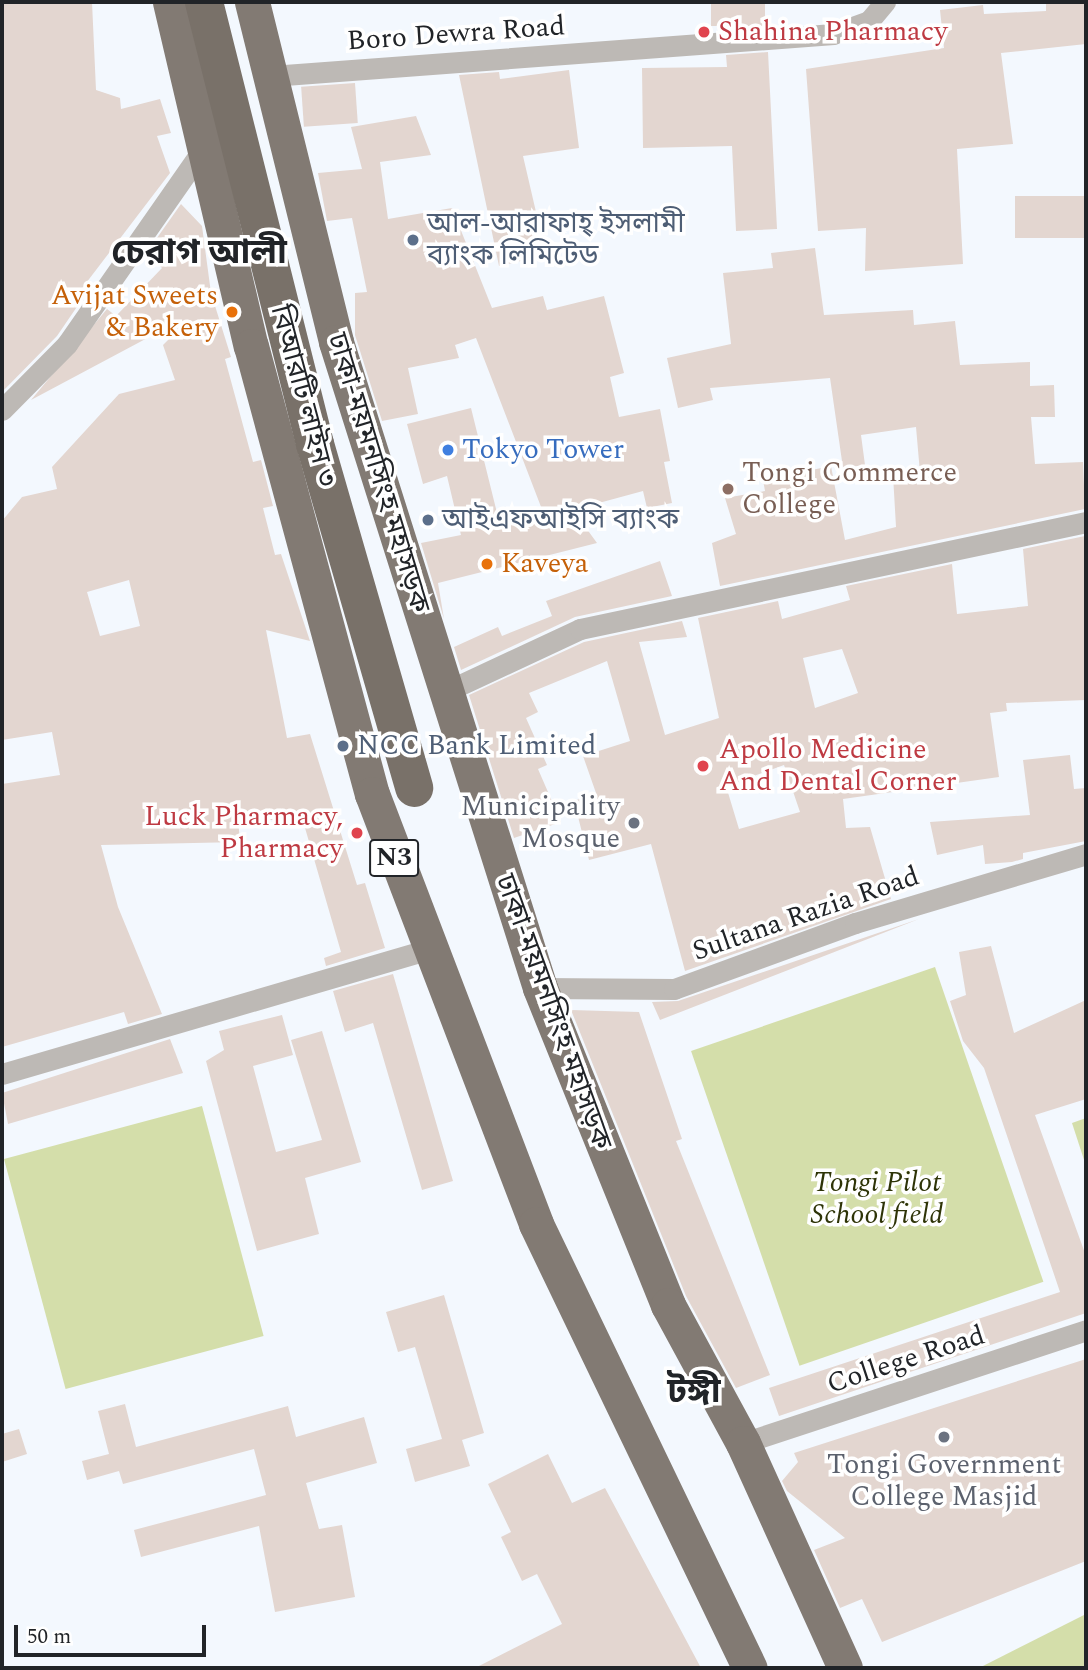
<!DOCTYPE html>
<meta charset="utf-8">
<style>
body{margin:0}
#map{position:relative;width:1088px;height:1670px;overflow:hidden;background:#f3f8fe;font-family:Spectral,"Noto Sans Bengali",serif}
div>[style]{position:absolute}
.green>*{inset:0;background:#d4deaa;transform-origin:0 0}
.building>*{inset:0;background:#e3d6d0;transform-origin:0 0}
.minor>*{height:21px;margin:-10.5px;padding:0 10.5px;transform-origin:10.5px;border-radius:10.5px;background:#bdb9b5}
.trunk>*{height:35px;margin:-17.5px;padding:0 17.5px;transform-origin:17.5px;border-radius:17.5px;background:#827a73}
.motorway>*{height:38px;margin:-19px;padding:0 19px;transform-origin:19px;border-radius:19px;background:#797169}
.dots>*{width:19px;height:19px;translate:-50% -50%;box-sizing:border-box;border:4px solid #fff;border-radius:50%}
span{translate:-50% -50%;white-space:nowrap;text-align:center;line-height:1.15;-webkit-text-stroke:7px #fff;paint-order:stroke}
.shield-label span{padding:2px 5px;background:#fff;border:2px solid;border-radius:5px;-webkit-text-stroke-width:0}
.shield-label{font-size:26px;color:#212428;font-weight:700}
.health-label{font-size:28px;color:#be3a42}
.left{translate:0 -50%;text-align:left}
.right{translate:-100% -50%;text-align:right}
.street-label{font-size:28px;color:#212428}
.service-label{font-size:28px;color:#4e5e75}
.food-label{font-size:28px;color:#c56008}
.shop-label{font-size:28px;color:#366cbe}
.education-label{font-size:28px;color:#785e54}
.worship-label{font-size:28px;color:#5b616d}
.park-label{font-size:28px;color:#2e3407;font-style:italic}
.district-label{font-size:35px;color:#212428;font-weight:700}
.frame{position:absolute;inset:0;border:4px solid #212428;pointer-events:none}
.scale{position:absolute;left:14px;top:1625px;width:192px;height:32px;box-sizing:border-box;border:4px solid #212428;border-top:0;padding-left:9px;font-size:21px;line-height:24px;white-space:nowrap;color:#212428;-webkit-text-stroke:5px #fff;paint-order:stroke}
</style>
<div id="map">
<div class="green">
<i style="left:935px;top:967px;width:333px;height:258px;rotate:71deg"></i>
<i style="left:202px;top:1106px;width:238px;height:205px;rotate:75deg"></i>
<i style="clip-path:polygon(1086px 1118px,1086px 1166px,1072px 1123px)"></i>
<i style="clip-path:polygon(1086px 1614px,1086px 1668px,979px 1668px)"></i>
</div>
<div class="building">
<i style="clip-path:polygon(2px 2px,92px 2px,96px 90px,120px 98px,121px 109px,160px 99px,171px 133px,157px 136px,170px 173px,80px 291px,85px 295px,57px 336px,2px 392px)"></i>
<i style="left:711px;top:2px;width:54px;height:24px"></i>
<i style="clip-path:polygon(1046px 2px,1086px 2px,1086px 44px,1001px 53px,1013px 144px,957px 149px,963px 264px,865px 271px,866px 228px,818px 231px,806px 69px,944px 48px,940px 10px,983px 5px,984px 14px,1046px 11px)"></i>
<i style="clip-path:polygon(768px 52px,777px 229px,736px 231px,732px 146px,643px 148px,642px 68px,727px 67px,726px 55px)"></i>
<i style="clip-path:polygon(569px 70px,579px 148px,523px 156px,546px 255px,499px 266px,459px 75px,499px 72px,500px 79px)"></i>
<i style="left:355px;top:83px;width:40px;height:54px;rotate:86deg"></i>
<i style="clip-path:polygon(416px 116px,431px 155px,380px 162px,388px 219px,452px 208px,492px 308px,543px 296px,547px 310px,604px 296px,624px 373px,610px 377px,619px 417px,660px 409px,670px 461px,664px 462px,672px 503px,647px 508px,643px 491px,573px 510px,597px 543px,438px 583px,444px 619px,421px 543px,461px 535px,447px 476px,423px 484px,407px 424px,471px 408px,500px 525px,543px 512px,476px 338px,455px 345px,459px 358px,408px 368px,418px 414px,382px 421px,355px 335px,355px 293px,367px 292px,352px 218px,327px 221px,318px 173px,362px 169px,351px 127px)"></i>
<i style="left:1086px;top:196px;width:42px;height:71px;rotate:90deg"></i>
<i style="clip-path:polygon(evenodd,181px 204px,202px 226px,211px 293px,231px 357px,225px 359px,253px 462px,261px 460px,273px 506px,263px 508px,275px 555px,281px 554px,310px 641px,266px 630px,287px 738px,310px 734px,357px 885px,365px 883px,385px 948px,326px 966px,324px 958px,341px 952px,303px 821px,238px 819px,240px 842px,101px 845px,118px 907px,162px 1014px,128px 1024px,124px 1012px,2px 1047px,2px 784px,60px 775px,52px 732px,2px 740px,2px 521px,22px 497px,57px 489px,52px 467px,119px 394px,175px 380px,163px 345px,174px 334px,168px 327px,31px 400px,107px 309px,116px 316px,162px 268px,147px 252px,181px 204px,129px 580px,140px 626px,100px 636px,87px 592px,129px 580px)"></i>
<i style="clip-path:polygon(815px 248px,824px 315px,913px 310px,914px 325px,955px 321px,960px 365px,1030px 362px,1030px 386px,1054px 385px,1055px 417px,1031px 417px,1035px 464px,1083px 462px,1085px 509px,720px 586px,712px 543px,736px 534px,725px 498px,765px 491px,763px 480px,831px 466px,845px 540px,896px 527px,893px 475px,920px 473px,916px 427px,861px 435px,865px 465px,843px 468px,830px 378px,710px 388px,713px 400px,678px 408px,667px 358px,731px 344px,723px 273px,773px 268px,771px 253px)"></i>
<i style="clip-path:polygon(evenodd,1085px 536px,1086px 700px,1006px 703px,1007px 711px,990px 713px,999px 777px,843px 799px,846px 828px,870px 827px,891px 899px,685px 971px,651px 844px,589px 860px,574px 801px,596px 793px,583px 756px,630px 741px,607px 661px,529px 693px,538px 712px,526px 718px,547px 765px,538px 769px,561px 822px,514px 838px,469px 695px,584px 642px,682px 621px,687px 637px,639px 642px,665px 735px,719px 718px,698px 618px,778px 601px,782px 619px,850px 600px,846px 586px,952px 564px,957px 614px,1028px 606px,1023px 549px,1085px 536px,842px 649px,858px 693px,815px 708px,803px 658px,842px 649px,1085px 536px,784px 765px,800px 812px,739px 829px,726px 786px,784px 765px)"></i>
<i style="clip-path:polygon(660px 561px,672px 596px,575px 617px,461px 670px,454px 647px,498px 627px,502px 636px,552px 616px,546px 601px)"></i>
<i style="clip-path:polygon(1070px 755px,1074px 789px,1086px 788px,1086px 841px,1023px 853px,1023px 859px,1012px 862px,985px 864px,983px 845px,937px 855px,930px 822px,1030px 815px,1023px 760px)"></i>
<i style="clip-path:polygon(919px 919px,660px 1020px,652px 1002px,678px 1001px)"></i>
<i style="clip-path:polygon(991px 946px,1014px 1033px,1086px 1000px,1086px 1099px,1035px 1115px,1086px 1256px,1086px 1313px,779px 1416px,769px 1388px,1060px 1292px,984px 1068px,963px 1041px,950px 1001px,966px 995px,959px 952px)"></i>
<i style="clip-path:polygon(393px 974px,453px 1181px,422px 1190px,373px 1023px,345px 1032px,333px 991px)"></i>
<i style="clip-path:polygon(571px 1010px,639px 1012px,682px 1139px,676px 1141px,770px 1375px,736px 1388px,686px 1296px)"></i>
<i style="clip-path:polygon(282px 1015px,293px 1055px,253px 1066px,276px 1152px,322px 1140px,291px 1040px,322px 1031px,361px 1162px,305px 1178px,319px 1234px,257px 1251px,206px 1061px,224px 1050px,219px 1031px)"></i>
<i style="clip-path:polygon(170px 1039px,183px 1073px,8px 1124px,2px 1093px)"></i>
<i style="clip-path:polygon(444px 1295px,484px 1433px,462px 1440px,470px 1466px,415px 1482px,406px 1449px,442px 1439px,415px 1347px,398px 1352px,386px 1312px)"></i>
<i style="clip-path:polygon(1086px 1359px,1086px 1561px,882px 1642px,862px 1599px,840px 1608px,814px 1550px,845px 1538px,787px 1491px,782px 1481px,798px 1462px,794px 1453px)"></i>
<i style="clip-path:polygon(125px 1404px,136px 1447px,288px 1406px,296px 1437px,364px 1417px,377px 1463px,306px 1483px,319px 1529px,342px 1525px,355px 1597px,275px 1612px,259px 1526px,141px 1557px,134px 1530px,266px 1495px,254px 1449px,123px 1484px,119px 1471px,87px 1480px,82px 1461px,109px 1454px,98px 1411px)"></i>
<i style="clip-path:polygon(19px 1429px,27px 1454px,2px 1462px,2px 1434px)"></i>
<i style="clip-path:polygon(548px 1454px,572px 1503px,605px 1488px,701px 1668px,475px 1668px,562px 1624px,537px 1574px,522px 1581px,501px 1537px,511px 1532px,488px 1484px)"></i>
</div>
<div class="minor">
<i style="left:271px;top:76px;width:564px;rotate:-4.27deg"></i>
<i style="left:833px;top:34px;width:38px;rotate:-20deg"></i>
<i style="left:869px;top:21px;width:25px;rotate:-50deg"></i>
<i style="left:2px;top:410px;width:93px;rotate:-45.4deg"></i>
<i style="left:67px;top:344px;width:243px;rotate:-55.1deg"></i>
<i style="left:445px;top:692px;width:149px;rotate:-25deg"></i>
<i style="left:580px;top:629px;width:517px;rotate:-11.94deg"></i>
<i style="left:540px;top:988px;width:134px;rotate:0.4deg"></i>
<i style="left:674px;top:989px;width:193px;rotate:-20deg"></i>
<i style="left:855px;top:923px;width:241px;rotate:-16.6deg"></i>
<i style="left:2px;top:1074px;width:446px;rotate:-16.3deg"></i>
<i style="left:743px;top:1443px;width:361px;rotate:-18.2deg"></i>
</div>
<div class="trunk">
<i style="left:170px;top:2px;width:353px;rotate:76.8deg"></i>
<i style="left:251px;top:346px;width:464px;rotate:74.9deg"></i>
<i style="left:372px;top:794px;width:460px;rotate:69.1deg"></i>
<i style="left:536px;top:1224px;width:493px;rotate:64.3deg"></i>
<i style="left:252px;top:2px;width:350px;rotate:76.1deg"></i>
<i style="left:336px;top:342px;width:677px;rotate:72.47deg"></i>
<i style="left:540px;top:988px;width:342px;rotate:68deg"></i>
<i style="left:668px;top:1305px;width:157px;rotate:61.5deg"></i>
<i style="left:743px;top:1443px;width:247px;rotate:65.6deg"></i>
</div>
<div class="motorway">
<i style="left:204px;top:2px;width:456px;rotate:75.9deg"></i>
<i style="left:315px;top:444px;width:358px;rotate:73.9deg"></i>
</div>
<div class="dots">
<i style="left:704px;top:32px;background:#e0444e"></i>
<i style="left:413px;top:240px;background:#5c6f8a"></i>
<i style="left:232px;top:312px;background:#e8710a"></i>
<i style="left:448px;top:450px;background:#3f7fe0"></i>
<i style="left:728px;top:489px;background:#8d6e63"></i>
<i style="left:428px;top:520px;background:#5c6f8a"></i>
<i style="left:487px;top:564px;background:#e8710a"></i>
<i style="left:343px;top:746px;background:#5c6f8a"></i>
<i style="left:703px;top:766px;background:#e0444e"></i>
<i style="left:634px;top:823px;background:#6b7280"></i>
<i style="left:357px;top:833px;background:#e0444e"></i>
<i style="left:944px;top:1437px;background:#6b7280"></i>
</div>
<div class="shield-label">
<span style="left:394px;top:858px">N3</span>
</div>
<div class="health-label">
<span class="left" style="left:718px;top:32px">Shahina Pharmacy</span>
<span class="left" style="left:719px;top:766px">Apollo Medicine<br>And Dental Corner</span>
<span class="right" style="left:343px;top:833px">Luck Pharmacy,<br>Pharmacy</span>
</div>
<div class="street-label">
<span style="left:456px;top:34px;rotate:-4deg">Boro Dewra Road</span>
<span style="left:303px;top:396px;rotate:75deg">বিআরটি লাইন ৩</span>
<span style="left:378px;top:473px;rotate:73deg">ঢাকা-ময়মনসিংহ মহাসড়ক</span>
<span style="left:806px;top:914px;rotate:-19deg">Sultana Razia Road</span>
<span style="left:553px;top:1012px;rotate:70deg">ঢাকা-ময়মনসিংহ মহাসড়ক</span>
<span style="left:906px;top:1360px;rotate:-18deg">College Road</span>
</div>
<div class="service-label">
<span class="left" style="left:427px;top:240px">আল-আরাফাহ্ ইসলামী<br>ব্যাংক লিমিটেড</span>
<span class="left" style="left:442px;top:520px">আইএফআইসি ব্যাংক</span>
<span class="left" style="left:357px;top:746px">NCC Bank Limited</span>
</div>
<div class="food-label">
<span class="right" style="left:218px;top:312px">Avijat Sweets<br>&amp; Bakery</span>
<span class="left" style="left:501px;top:564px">Kaveya</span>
</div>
<div class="shop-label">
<span class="left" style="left:462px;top:450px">Tokyo Tower</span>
</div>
<div class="education-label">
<span class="left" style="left:742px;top:489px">Tongi Commerce<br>College</span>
</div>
<div class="worship-label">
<span class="right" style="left:620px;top:823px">Municipality<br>Mosque</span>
<span style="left:944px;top:1481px">Tongi Government<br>College Masjid</span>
</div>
<div class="park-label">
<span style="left:877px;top:1199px">Tongi Pilot<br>School field</span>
</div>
<div class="district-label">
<span style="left:199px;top:253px">চেরাগ আলী</span>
<span style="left:694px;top:1392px">টঙ্গী</span>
</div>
<div class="frame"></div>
<div class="scale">50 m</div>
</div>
